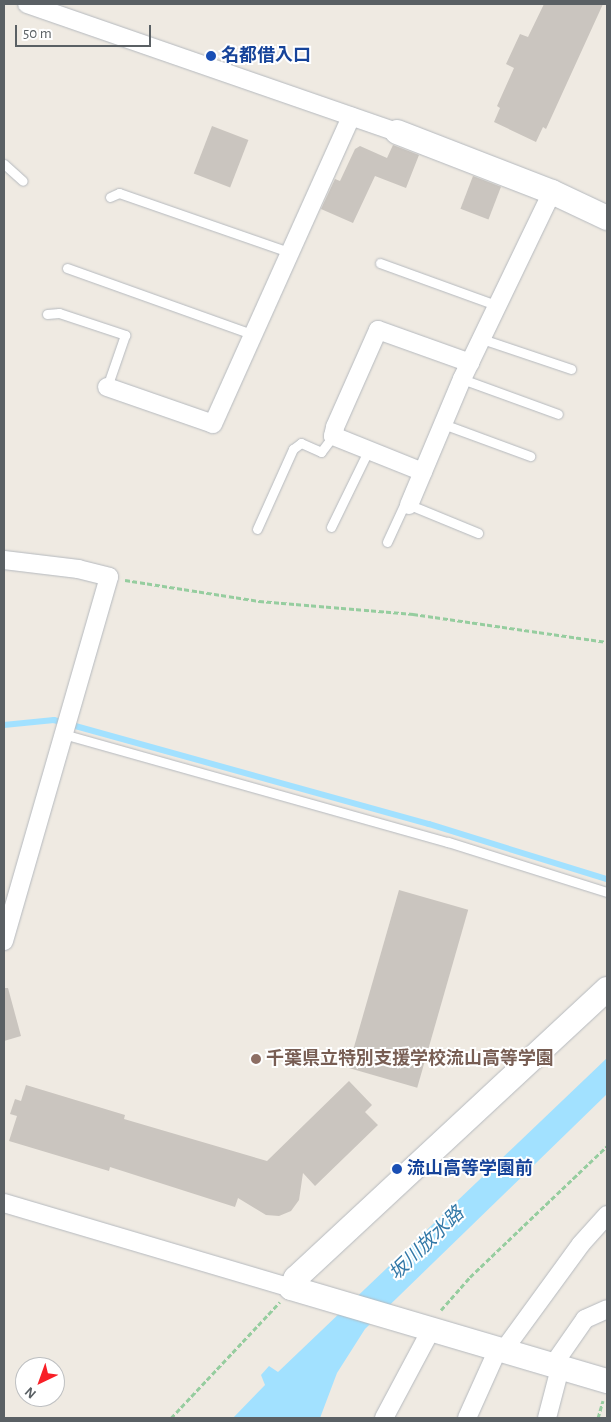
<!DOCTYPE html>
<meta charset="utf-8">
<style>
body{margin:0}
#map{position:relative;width:611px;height:1422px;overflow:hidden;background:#efeae2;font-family:"Alegreya Sans","Noto Sans JP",sans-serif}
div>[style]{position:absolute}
.water>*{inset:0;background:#a2e1ff}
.stream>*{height:5.5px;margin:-2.75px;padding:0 2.75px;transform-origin:2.75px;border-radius:2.75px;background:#a2e1ff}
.building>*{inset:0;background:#cac5bf;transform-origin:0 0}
.path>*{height:3px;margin-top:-1.5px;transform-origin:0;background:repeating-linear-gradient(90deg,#96cd9f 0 5px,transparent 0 7.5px)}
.roads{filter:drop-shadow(0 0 1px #b5b9be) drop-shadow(0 0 1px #b5b9be)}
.lane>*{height:9px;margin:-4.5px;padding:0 4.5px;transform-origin:4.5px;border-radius:4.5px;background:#fff}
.street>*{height:18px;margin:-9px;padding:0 9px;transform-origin:9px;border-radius:9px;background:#fff}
.secondary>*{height:24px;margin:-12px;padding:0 12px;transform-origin:12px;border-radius:12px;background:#fff}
.dots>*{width:14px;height:14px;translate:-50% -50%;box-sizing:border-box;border:2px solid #fff;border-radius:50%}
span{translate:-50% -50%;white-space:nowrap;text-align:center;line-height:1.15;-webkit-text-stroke:4px #fff;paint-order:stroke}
.transit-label{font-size:18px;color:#164399;font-weight:700}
.left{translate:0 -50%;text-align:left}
.education-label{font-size:18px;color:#785e54;font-weight:700}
.water-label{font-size:19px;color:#3278a7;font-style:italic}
.frame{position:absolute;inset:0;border:5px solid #5a6064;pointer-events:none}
.north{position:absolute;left:15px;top:1357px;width:50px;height:50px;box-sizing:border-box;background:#fff;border:1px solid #bdbfc1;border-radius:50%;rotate:222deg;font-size:14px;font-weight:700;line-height:20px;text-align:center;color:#5a6064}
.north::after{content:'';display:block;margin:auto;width:18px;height:22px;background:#f81f27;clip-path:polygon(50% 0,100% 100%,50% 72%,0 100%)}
.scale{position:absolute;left:15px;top:25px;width:136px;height:22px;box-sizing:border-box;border:2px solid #5a6064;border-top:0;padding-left:6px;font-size:15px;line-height:18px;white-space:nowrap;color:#5a6064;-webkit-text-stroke:4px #fff;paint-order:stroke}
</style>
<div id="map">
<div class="water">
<i style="clip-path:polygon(607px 1058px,607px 1094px,365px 1329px,337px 1373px,320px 1418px,233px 1418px,265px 1385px,261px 1375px,269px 1366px,278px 1372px)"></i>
</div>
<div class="stream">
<i style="left:4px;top:725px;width:50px;rotate:-5.7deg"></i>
<i style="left:54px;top:720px;width:389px;rotate:15.5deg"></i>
<i style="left:429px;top:824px;width:186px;rotate:17.2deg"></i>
</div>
<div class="building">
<i style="clip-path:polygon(544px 4px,603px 4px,546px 129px,543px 127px,536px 142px,494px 122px,500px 108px,497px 106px,514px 68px,506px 64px,520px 34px,528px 37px)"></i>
<i style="left:212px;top:126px;width:39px;height:51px;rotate:21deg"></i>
<i style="clip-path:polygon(393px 145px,419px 155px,406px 188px,375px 176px,353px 223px,321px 209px,335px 179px,340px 181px,355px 149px,360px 146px,387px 158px)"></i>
<i style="left:473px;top:176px;width:30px;height:35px;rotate:21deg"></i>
<i style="left:399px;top:890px;width:72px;height:185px;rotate:16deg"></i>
<i style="clip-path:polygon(4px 988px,8px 988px,21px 1036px,4px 1041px)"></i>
<i style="clip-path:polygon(349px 1081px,372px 1105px,365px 1112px,378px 1125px,315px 1186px,303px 1173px,299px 1200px,291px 1211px,279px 1216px,266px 1215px,238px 1198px,235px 1207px,110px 1167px,109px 1171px,9px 1141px,17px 1116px,10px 1114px,15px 1099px,21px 1101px,26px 1085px,125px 1115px,124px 1119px,267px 1161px)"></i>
</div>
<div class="path">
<i style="left:125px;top:580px;width:136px;rotate:8.9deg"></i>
<i style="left:259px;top:601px;width:155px;rotate:4.8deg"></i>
<i style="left:413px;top:614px;width:196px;rotate:8.2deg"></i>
<i style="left:441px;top:1310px;width:44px;rotate:-48.7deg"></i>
<i style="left:470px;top:1277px;width:190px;rotate:-43.7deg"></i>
<i style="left:171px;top:1418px;width:159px;rotate:-46.8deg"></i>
<i style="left:598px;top:1418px;width:18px;rotate:-74deg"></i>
</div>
<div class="roads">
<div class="lane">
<i style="left:4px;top:164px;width:25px;rotate:42deg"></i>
<i style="left:110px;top:197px;width:10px;rotate:-24deg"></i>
<i style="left:119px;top:193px;width:182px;rotate:19.2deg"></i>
<i style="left:380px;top:263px;width:123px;rotate:19.9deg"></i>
<i style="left:67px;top:268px;width:199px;rotate:19.7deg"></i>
<i style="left:47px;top:314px;width:12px;rotate:-5deg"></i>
<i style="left:59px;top:313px;width:70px;rotate:18.4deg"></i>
<i style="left:125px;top:335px;width:55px;rotate:109.1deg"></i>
<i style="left:482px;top:339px;width:94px;rotate:18.6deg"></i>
<i style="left:462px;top:379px;width:102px;rotate:20deg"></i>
<i style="left:443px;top:424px;width:93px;rotate:20.2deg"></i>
<i style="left:331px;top:527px;width:85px;rotate:-64deg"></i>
<i style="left:257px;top:529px;width:88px;rotate:-65.8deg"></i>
<i style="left:293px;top:449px;width:10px;rotate:-37deg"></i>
<i style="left:301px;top:443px;width:22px;rotate:24deg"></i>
<i style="left:321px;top:452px;width:20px;rotate:-53deg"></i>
<i style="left:387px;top:542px;width:43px;rotate:-65.2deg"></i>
<i style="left:405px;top:503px;width:79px;rotate:22.3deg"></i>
<i style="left:63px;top:734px;width:400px;rotate:15.7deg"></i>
<i style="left:448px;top:842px;width:167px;rotate:17.5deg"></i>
</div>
<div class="street">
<i style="left:27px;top:4px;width:392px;rotate:19.1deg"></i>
<i style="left:107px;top:387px;width:112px;rotate:19.2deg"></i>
<i style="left:213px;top:424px;width:337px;rotate:-65.8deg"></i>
<i style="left:423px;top:472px;width:97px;rotate:-158.2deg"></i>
<i style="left:333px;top:436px;width:9px;rotate:-77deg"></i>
<i style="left:335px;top:427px;width:106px;rotate:-66.1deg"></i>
<i style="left:378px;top:330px;width:98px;rotate:19.7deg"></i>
<i style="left:409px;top:505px;width:137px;rotate:-67.2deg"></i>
<i style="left:462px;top:379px;width:208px;rotate:-64.3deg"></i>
<i style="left:4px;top:560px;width:75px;rotate:6.9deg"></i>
<i style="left:78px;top:569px;width:32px;rotate:14deg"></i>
<i style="left:109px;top:577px;width:379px;rotate:106.1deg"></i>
<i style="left:4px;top:1203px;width:299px;rotate:16.5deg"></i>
<i style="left:503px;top:1351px;width:132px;rotate:-53.9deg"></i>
<i style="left:581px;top:1244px;width:39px;rotate:-48deg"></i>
<i style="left:553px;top:1365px;width:56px;rotate:-55.2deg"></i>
<i style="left:585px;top:1319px;width:24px;rotate:-24deg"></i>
<i style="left:384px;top:1418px;width:100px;rotate:-61.9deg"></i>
<i style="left:467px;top:1418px;width:76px;rotate:-65.8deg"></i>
<i style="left:547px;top:1418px;width:52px;rotate:-75.4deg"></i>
</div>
<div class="secondary">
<i style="left:397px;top:132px;width:166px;rotate:21.2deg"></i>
<i style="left:552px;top:192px;width:61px;rotate:25.3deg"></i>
<i style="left:607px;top:989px;width:425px;rotate:137.1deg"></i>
<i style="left:296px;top:1278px;width:11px;rotate:117deg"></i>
<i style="left:291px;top:1288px;width:329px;rotate:16.4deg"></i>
</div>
</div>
<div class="dots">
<i style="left:211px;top:56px;background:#1a4fb4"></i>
<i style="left:256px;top:1059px;background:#8d6e63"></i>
<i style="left:397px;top:1169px;background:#1a4fb4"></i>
</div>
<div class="transit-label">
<span class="left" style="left:221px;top:56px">名都借入口</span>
<span class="left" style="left:407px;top:1169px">流山高等学園前</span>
</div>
<div class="education-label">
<span class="left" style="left:266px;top:1059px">千葉県立特別支援学校流山高等学園</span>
</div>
<div class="water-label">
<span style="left:427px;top:1244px;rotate:-44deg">坂川放水路</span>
</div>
<div class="frame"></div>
<div class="north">N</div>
<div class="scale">50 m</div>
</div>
